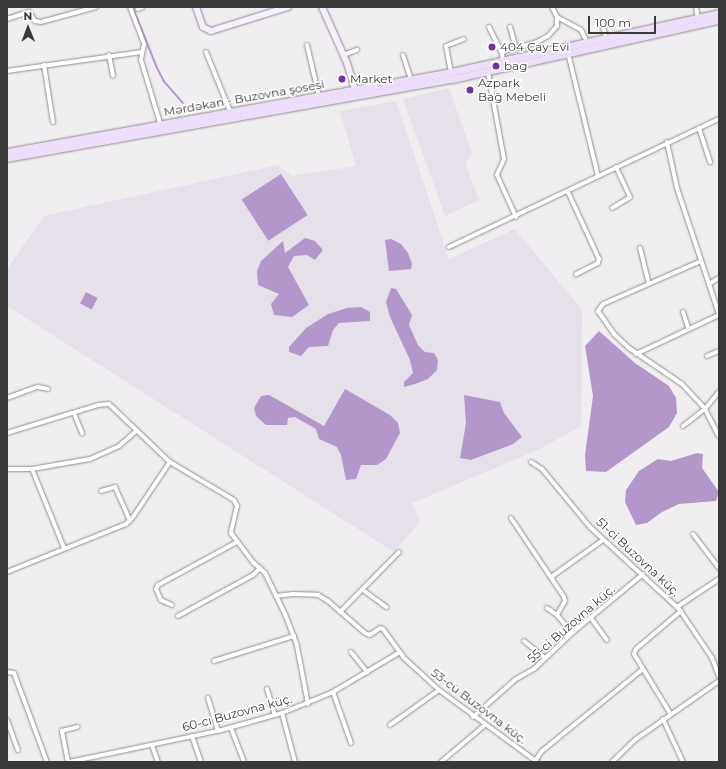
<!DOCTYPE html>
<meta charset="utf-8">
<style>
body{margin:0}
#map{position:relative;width:726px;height:769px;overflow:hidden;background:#f0eef1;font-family:Montserrat,sans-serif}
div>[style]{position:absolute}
.built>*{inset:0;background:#e5e0ea}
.water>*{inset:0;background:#b497ca;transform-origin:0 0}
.stream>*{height:1.5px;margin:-0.75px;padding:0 0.75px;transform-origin:0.75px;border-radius:0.75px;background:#b497ca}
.roads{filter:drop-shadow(0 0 1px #8e8d8f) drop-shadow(0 0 1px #8e8d8f)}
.street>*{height:4px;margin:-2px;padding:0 2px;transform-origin:2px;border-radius:2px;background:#fff}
.secondary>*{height:6px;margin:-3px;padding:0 3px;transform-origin:3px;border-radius:3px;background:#f6eefc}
.primary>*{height:7px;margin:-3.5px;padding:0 3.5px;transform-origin:3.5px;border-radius:3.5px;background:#ecddf9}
.dots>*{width:11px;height:11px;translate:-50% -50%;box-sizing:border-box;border:2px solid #fff;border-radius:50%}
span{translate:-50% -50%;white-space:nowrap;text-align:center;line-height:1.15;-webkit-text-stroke:3px #fff;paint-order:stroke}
.poi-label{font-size:12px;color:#3a393a}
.left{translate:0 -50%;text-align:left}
.street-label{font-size:12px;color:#3a393a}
.frame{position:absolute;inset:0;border:8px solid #3a393a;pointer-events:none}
.north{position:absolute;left:8px;top:8px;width:40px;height:40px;-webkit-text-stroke:3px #fff;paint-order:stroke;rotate:359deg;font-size:11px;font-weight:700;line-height:16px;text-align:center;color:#3a393a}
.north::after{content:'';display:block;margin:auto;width:14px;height:18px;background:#3a393a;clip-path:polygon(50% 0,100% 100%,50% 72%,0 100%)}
.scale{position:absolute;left:588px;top:16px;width:68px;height:18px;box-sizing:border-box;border:2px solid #3a393a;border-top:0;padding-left:5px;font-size:12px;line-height:14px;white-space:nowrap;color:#3a393a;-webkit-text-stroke:3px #fff;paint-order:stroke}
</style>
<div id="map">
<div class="built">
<i style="clip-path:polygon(449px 88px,472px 154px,465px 162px,479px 200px,445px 216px,403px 99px)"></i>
<i style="clip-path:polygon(396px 101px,449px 259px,515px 229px,582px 310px,581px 426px,538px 450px,412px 503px,420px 522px,394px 552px,7px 306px,7px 269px,44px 216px,278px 165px,292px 176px,356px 166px,340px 111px)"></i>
</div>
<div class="water">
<i style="left:281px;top:174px;width:49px;height:47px;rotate:57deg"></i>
<i style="clip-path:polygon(305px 238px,315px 241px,323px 250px,315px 260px,307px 255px,294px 256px,288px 267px,309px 305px,292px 317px,274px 315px,271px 304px,279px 294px,258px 285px,257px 271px,261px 261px,283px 241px,285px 253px)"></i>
<i style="clip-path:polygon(391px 239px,401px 244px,408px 253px,412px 264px,411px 269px,389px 271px,385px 240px)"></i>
<i style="clip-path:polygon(391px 288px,396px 289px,412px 315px,409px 325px,418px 345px,425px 352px,434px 353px,438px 360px,437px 370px,428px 379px,415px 384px,404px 387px,404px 382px,413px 373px,410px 360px,390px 317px,386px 302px)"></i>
<i style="left:86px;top:292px;width:13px;height:13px;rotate:27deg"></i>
<i style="clip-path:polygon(361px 307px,370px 312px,370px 321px,339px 323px,333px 330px,328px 346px,309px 347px,301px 356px,289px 352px,289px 347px,306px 328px,328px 314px,347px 308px)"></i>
<i style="clip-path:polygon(599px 331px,635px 363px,669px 386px,676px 398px,677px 413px,669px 427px,606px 472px,586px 471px,585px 455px,593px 396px,585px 346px)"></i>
<i style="clip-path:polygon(345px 389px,390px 415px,398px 423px,400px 433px,386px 459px,377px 465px,361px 465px,356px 479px,346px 480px,341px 455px,337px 447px,319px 439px,316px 429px,295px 417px,288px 418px,287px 425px,266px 425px,256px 416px,254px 408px,261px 396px,269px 395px,324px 426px)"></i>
<i style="clip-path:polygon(464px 395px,500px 402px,504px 413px,522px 437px,513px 444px,471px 460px,460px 458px,466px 423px)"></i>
<i style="clip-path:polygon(697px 453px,703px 454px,702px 468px,719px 492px,716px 501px,679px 504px,662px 512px,647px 523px,636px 525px,625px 502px,626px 490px,639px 471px,658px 459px,671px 461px)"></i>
</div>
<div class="stream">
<i style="left:133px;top:7px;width:65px;rotate:68.2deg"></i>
<i style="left:157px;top:67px;width:16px;rotate:63deg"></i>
<i style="left:164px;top:81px;width:29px;rotate:49deg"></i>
</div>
<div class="roads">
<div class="street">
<i style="left:130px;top:7px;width:40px;rotate:69deg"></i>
<i style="left:144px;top:44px;width:16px;rotate:101deg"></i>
<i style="left:141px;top:60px;width:66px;rotate:73.2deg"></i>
<i style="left:552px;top:7px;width:11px;rotate:63deg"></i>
<i style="left:557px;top:17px;width:27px;rotate:28deg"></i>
<i style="left:581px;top:30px;width:13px;rotate:63deg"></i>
<i style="left:696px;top:7px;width:11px;rotate:80deg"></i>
<i style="left:138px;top:9px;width:5px;rotate:-22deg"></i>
<i style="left:7px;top:19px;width:23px;rotate:-18deg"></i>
<i style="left:29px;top:12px;width:11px;rotate:56deg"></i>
<i style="left:35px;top:21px;width:6px;rotate:9deg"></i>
<i style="left:41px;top:22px;width:57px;rotate:-15.3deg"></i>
<i style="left:602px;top:23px;width:16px;rotate:75deg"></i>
<i style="left:489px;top:27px;width:30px;rotate:64deg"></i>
<i style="left:510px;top:27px;width:22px;rotate:74deg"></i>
<i style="left:307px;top:45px;width:52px;rotate:76.8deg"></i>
<i style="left:206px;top:52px;width:64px;rotate:67.9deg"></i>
<i style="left:568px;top:53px;width:127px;rotate:76.3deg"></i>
<i style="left:109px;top:55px;width:21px;rotate:79deg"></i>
<i style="left:343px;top:55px;width:15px;rotate:-20deg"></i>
<i style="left:403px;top:55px;width:26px;rotate:72deg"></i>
<i style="left:503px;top:61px;width:7px;rotate:-98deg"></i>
<i style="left:502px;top:54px;width:4px;rotate:-56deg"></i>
<i style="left:504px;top:51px;width:34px;rotate:-15deg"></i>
<i style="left:537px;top:42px;width:13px;rotate:-29deg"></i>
<i style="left:548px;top:36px;width:13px;rotate:-48deg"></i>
<i style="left:557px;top:26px;width:9px;rotate:-90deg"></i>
<i style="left:44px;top:65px;width:58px;rotate:81deg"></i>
<i style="left:7px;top:71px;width:136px;rotate:-8deg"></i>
<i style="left:451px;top:72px;width:26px;rotate:-101deg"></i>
<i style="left:446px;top:46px;width:19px;rotate:-21deg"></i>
<i style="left:488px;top:72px;width:88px;rotate:79.6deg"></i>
<i style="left:504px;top:159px;width:17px;rotate:114deg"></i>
<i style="left:497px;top:175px;width:46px;rotate:65.7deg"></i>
<i style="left:699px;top:128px;width:36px;rotate:72deg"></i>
<i style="left:667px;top:142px;width:47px;rotate:77.7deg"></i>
<i style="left:677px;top:188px;width:133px;rotate:71.6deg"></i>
<i style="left:568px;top:192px;width:74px;rotate:65.2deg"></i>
<i style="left:599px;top:259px;width:4px;rotate:104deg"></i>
<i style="left:598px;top:263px;width:25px;rotate:153deg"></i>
<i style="left:612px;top:208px;width:21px;rotate:-31deg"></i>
<i style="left:630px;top:197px;width:33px;rotate:-115deg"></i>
<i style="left:449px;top:247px;width:299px;rotate:-25.4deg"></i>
<i style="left:640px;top:248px;width:36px;rotate:76deg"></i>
<i style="left:701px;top:261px;width:107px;rotate:156.3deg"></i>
<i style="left:603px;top:304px;width:9px;rotate:126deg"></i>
<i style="left:598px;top:311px;width:28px;rotate:55deg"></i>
<i style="left:614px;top:334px;width:21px;rotate:43deg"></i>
<i style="left:629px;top:348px;width:64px;rotate:34.2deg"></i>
<i style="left:682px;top:384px;width:34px;rotate:47deg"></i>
<i style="left:705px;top:409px;width:30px;rotate:63deg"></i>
<i style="left:709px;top:284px;width:12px;rotate:-31deg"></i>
<i style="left:683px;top:312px;width:16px;rotate:72deg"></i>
<i style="left:636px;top:354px;width:92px;rotate:-25.2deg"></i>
<i style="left:707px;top:356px;width:13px;rotate:-23deg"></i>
<i style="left:7px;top:398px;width:33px;rotate:-20deg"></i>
<i style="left:38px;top:387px;width:10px;rotate:11deg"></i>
<i style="left:74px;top:413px;width:22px;rotate:68deg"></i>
<i style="left:683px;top:426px;width:28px;rotate:-38deg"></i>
<i style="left:705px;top:409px;width:22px;rotate:-51deg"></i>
<i style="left:7px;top:433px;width:95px;rotate:-17.1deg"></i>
<i style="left:98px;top:405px;width:11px;rotate:-5deg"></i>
<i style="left:109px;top:404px;width:84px;rotate:43.6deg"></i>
<i style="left:170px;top:462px;width:74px;rotate:30.7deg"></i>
<i style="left:234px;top:500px;width:7px;rotate:63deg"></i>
<i style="left:237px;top:506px;width:28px;rotate:103deg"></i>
<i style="left:231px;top:533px;width:38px;rotate:53deg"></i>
<i style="left:254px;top:563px;width:15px;rotate:42deg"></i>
<i style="left:265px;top:573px;width:46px;rotate:64deg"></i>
<i style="left:285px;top:614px;width:34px;rotate:69deg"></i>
<i style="left:297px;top:646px;width:59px;rotate:79.3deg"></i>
<i style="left:531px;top:462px;width:13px;rotate:32deg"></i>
<i style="left:542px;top:469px;width:75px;rotate:50.4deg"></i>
<i style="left:590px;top:527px;width:121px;rotate:42.7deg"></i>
<i style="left:679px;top:609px;width:59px;rotate:56deg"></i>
<i style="left:712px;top:658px;width:19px;rotate:69deg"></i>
<i style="left:7px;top:469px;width:25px"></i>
<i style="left:32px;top:469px;width:59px;rotate:-9.8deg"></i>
<i style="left:90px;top:459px;width:32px;rotate:-24deg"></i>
<i style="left:119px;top:446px;width:23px;rotate:-41deg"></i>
<i style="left:32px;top:469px;width:85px;rotate:67.9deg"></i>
<i style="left:101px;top:491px;width:15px;rotate:-16deg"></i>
<i style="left:115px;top:487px;width:37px;rotate:66deg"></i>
<i style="left:511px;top:518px;width:95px;rotate:56.1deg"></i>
<i style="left:564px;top:597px;width:4px;rotate:76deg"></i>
<i style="left:565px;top:601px;width:16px;rotate:120deg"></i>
<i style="left:557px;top:615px;width:23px;rotate:50deg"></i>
<i style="left:693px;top:534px;width:43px;rotate:52.6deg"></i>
<i style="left:7px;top:572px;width:128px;rotate:-22deg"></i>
<i style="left:126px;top:524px;width:10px;rotate:-45deg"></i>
<i style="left:133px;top:517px;width:66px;rotate:-56.1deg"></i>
<i style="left:551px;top:577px;width:64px;rotate:-35.4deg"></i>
<i style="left:363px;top:590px;width:29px;rotate:36deg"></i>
<i style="left:276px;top:596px;width:17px;rotate:-7deg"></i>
<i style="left:293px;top:594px;width:25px;rotate:2deg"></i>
<i style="left:318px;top:595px;width:12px;rotate:31deg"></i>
<i style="left:328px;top:601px;width:49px;rotate:40.9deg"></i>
<i style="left:365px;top:633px;width:5px;rotate:22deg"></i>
<i style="left:370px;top:635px;width:12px;rotate:-35deg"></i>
<i style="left:380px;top:628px;width:3px;rotate:18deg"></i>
<i style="left:383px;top:629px;width:34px;rotate:54deg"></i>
<i style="left:403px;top:657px;width:49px;rotate:42.5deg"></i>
<i style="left:439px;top:690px;width:122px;rotate:36.3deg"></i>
<i style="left:172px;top:605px;width:12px;rotate:-156deg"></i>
<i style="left:161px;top:600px;width:12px;rotate:-114deg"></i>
<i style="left:156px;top:589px;width:4px;rotate:-63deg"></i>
<i style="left:158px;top:585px;width:90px;rotate:-28.6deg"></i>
<i style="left:677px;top:607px;width:50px;rotate:-33.7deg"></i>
<i style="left:547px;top:608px;width:12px;rotate:35deg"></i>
<i style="left:340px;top:612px;width:84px;rotate:-45.5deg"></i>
<i style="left:178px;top:616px;width:85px;rotate:-28.7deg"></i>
<i style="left:253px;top:575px;width:10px;rotate:-45deg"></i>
<i style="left:591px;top:618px;width:27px;rotate:54deg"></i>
<i style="left:524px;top:641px;width:27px;rotate:39deg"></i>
<i style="left:351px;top:652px;width:26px;rotate:51deg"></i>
<i style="left:214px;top:661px;width:84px;rotate:-17.4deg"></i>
<i style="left:7px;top:672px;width:7px;rotate:8deg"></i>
<i style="left:14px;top:673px;width:95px;rotate:69.7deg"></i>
<i style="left:267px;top:689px;width:27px;rotate:73deg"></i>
<i style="left:333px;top:692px;width:54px;rotate:70.6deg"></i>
<i style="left:208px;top:698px;width:34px;rotate:73deg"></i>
<i style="left:282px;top:713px;width:51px;rotate:75.1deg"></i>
<i style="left:670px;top:713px;width:69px;rotate:-121.4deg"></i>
<i style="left:634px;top:654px;width:5px;rotate:-68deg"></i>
<i style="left:636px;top:649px;width:59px;rotate:-40.2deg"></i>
<i style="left:473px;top:717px;width:57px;rotate:-41.5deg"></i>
<i style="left:516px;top:679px;width:21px;rotate:-29deg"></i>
<i style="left:534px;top:669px;width:52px;rotate:-43.5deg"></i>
<i style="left:572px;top:633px;width:92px;rotate:-39.7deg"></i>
<i style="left:663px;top:719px;width:47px;rotate:65.1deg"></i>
<i style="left:7px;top:720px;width:32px;rotate:70deg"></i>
<i style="left:390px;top:725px;width:60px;rotate:-35.5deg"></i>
<i style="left:231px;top:728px;width:36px;rotate:69deg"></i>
<i style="left:192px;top:736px;width:28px;rotate:71deg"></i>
<i style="left:152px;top:745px;width:18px;rotate:71deg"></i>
<i style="left:535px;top:761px;width:12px;rotate:-55deg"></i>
<i style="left:542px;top:751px;width:130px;rotate:-39.1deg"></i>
<i style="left:68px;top:762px;width:32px;rotate:-101deg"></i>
<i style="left:62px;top:731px;width:16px;rotate:-15deg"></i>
<i style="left:69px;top:762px;width:152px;rotate:-11.8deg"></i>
<i style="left:218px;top:731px;width:66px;rotate:-15.7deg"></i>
<i style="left:282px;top:713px;width:55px;rotate:-22.4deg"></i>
<i style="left:333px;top:692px;width:78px;rotate:-30.8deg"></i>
<i style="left:441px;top:762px;width:57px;rotate:-40.1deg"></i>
<i style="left:612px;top:762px;width:33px;rotate:-44deg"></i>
<i style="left:636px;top:739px;width:101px;rotate:-34.9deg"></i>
</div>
<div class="secondary">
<i style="left:196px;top:7px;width:21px;rotate:71deg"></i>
<i style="left:203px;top:27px;width:9px;rotate:27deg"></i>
<i style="left:211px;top:31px;width:81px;rotate:-17.3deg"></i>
<i style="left:322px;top:7px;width:61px;rotate:65.9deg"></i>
<i style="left:347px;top:63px;width:28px;rotate:73deg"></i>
</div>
<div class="primary">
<i style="left:7px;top:152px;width:451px;rotate:-10.2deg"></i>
<i style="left:451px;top:72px;width:274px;rotate:-12.4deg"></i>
<i style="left:7px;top:158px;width:452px;rotate:-10.1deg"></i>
<i style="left:452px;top:79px;width:273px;rotate:-12.5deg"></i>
</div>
</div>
<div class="dots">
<i style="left:492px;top:47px;background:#772fa2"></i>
<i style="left:496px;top:66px;background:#772fa2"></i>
<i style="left:342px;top:79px;background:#772fa2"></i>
<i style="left:470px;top:90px;background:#772fa2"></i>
</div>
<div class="poi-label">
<span class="left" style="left:500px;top:47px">404 Çay Evi</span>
<span class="left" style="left:504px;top:66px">bag</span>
<span class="left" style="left:350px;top:79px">Market</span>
<span class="left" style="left:478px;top:90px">Azpark<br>Bağ Mebeli</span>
</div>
<div class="street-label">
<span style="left:244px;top:98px;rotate:-10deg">Mərdəkan - Buzovna şosesi</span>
<span style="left:638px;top:557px;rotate:43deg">51-ci Buzovna küç.</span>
<span style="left:571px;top:624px;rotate:-41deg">55-ci Buzovna küç.</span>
<span style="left:479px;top:706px;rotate:37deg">53-cü Buzovna küç.</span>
<span style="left:237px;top:713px;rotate:-15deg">60-cı Buzovna küç.</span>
</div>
<div class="frame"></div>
<div class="north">N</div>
<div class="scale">100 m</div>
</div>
